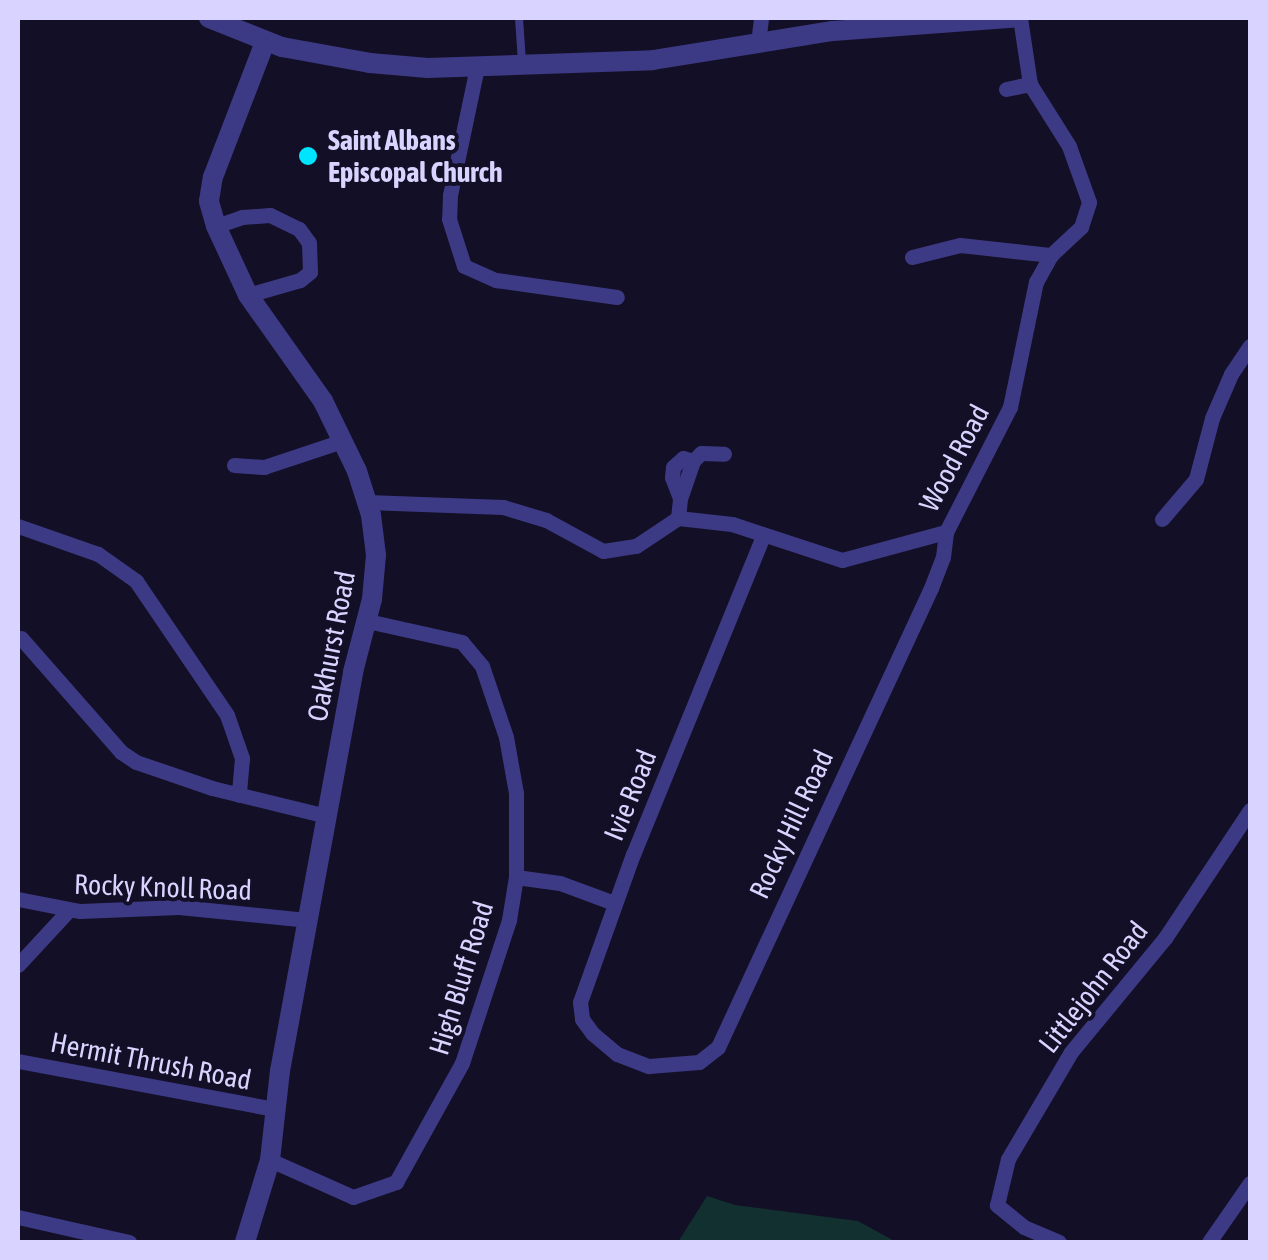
<!DOCTYPE html>
<style>
body{margin:0}
#map{position:relative;width:1268px;height:1260px;overflow:hidden;background:#130f26;font-family:"Asap Condensed",sans-serif}
div>[style]{position:absolute}
.green>*{inset:0;background:#12302f}
.service>*{height:8px;margin:-4px;padding:0 4px;transform-origin:4px;border-radius:4px;background:#3d3a85}
.minor>*{height:15px;margin:-7.5px;padding:0 7.5px;transform-origin:7.5px;border-radius:7.5px;background:#3d3a85}
.tertiary>*{height:20px;margin:-10px;padding:0 10px;transform-origin:10px;border-radius:10px;background:#3d3a85}
.dots>*{width:28px;height:28px;translate:-50% -50%;box-sizing:border-box;border:5px solid #130f26;border-radius:50%}
span{translate:-50% -50%;white-space:nowrap;text-align:center;line-height:1.15;-webkit-text-stroke:8px #130f26;paint-order:stroke}
.poi-label{font-size:28px;color:#d9d4ff;font-weight:700}
.left{translate:0 -50%;text-align:left}
.street-label{font-size:28px;color:#d9d4ff}
.frame{position:absolute;inset:0;border:20px solid #d9d4ff;pointer-events:none}
</style>
<div id="map">
<div class="green">
<i style="clip-path:polygon(707px 1196px,735px 1205px,858px 1221px,896px 1242px,678px 1242px)"></i>
</div>
<div class="service">
<i style="left:519px;top:18px;width:44px;rotate:86.1deg"></i>
</div>
<div class="minor">
<i style="left:758px;top:43px;width:25px;rotate:-83deg"></i>
<i style="left:477px;top:67px;width:131px;rotate:101.9deg"></i>
<i style="left:450px;top:195px;width:24px;rotate:92deg"></i>
<i style="left:449px;top:219px;width:49px;rotate:72.3deg"></i>
<i style="left:464px;top:266px;width:35px;rotate:24deg"></i>
<i style="left:496px;top:280px;width:122px;rotate:8deg"></i>
<i style="left:1006px;top:89px;width:25px;rotate:-12deg"></i>
<i style="left:216px;top:226px;width:28px;rotate:-19deg"></i>
<i style="left:242px;top:217px;width:28px;rotate:-4deg"></i>
<i style="left:270px;top:215px;width:32px;rotate:26deg"></i>
<i style="left:299px;top:229px;width:17px;rotate:54deg"></i>
<i style="left:309px;top:243px;width:29px;rotate:88deg"></i>
<i style="left:310px;top:272px;width:13px;rotate:141deg"></i>
<i style="left:300px;top:280px;width:54px;rotate:163.9deg"></i>
<i style="left:912px;top:257px;width:49px;rotate:-14deg"></i>
<i style="left:960px;top:245px;width:92px;rotate:6.3deg"></i>
<i style="left:693px;top:461px;width:11px;rotate:-45deg"></i>
<i style="left:701px;top:453px;width:23px;rotate:2deg"></i>
<i style="left:234px;top:465px;width:30px;rotate:4deg"></i>
<i style="left:264px;top:467px;width:82px;rotate:-18.4deg"></i>
<i style="left:367px;top:502px;width:136px;rotate:2.1deg"></i>
<i style="left:503px;top:507px;width:45px;rotate:16.8deg"></i>
<i style="left:546px;top:520px;width:65px;rotate:28.5deg"></i>
<i style="left:603px;top:551px;width:33px;rotate:-9deg"></i>
<i style="left:636px;top:546px;width:50px;rotate:-33.7deg"></i>
<i style="left:678px;top:518px;width:54px;rotate:6.3deg"></i>
<i style="left:732px;top:524px;width:116px;rotate:18.1deg"></i>
<i style="left:842px;top:560px;width:108px;rotate:-15.1deg"></i>
<i style="left:946px;top:532px;width:140px;rotate:-62.9deg"></i>
<i style="left:1010px;top:407px;width:128px;rotate:-78.3deg"></i>
<i style="left:1036px;top:282px;width:31px;rotate:-61deg"></i>
<i style="left:1051px;top:255px;width:41px;rotate:-43deg"></i>
<i style="left:1081px;top:227px;width:26px;rotate:-72deg"></i>
<i style="left:1089px;top:202px;width:59px;rotate:-109.7deg"></i>
<i style="left:1069px;top:146px;width:73px;rotate:-122.2deg"></i>
<i style="left:1030px;top:84px;width:67px;rotate:-98.6deg"></i>
<i style="left:678px;top:518px;width:20px;rotate:-84deg"></i>
<i style="left:680px;top:498px;width:22px;rotate:-111deg"></i>
<i style="left:672px;top:477px;width:10px;rotate:-84deg"></i>
<i style="left:673px;top:467px;width:13px;rotate:-42deg"></i>
<i style="left:683px;top:458px;width:10px;rotate:17deg"></i>
<i style="left:693px;top:461px;width:39px;rotate:109deg"></i>
<i style="left:1162px;top:519px;width:52px;rotate:-49.6deg"></i>
<i style="left:1196px;top:479px;width:63px;rotate:-75.3deg"></i>
<i style="left:1212px;top:418px;width:48px;rotate:-66.6deg"></i>
<i style="left:1231px;top:374px;width:34px;rotate:-56deg"></i>
<i style="left:18px;top:526px;width:85px;rotate:19.3deg"></i>
<i style="left:98px;top:554px;width:47px;rotate:35.4deg"></i>
<i style="left:136px;top:581px;width:162px;rotate:55.8deg"></i>
<i style="left:227px;top:715px;width:46px;rotate:70.8deg"></i>
<i style="left:242px;top:758px;width:37px;rotate:95deg"></i>
<i style="left:763px;top:536px;width:344px;rotate:112.2deg"></i>
<i style="left:633px;top:854px;width:157px;rotate:109.7deg"></i>
<i style="left:580px;top:1002px;width:17px;rotate:83deg"></i>
<i style="left:582px;top:1019px;width:17px;rotate:54deg"></i>
<i style="left:592px;top:1033px;width:33px;rotate:40deg"></i>
<i style="left:617px;top:1054px;width:34px;rotate:21deg"></i>
<i style="left:649px;top:1066px;width:50px;rotate:-4.6deg"></i>
<i style="left:699px;top:1062px;width:24px;rotate:-38deg"></i>
<i style="left:718px;top:1047px;width:506px;rotate:-65.11deg"></i>
<i style="left:931px;top:588px;width:33px;rotate:-69deg"></i>
<i style="left:943px;top:557px;width:25px;rotate:-83deg"></i>
<i style="left:21px;top:638px;width:152px;rotate:48.7deg"></i>
<i style="left:121px;top:752px;width:18px;rotate:34deg"></i>
<i style="left:136px;top:762px;width:80px;rotate:18.9deg"></i>
<i style="left:212px;top:788px;width:118px;rotate:13.7deg"></i>
<i style="left:516px;top:877px;width:44px;rotate:7.8deg"></i>
<i style="left:560px;top:883px;width:58px;rotate:20.3deg"></i>
<i style="left:18px;top:899px;width:63px;rotate:11deg"></i>
<i style="left:80px;top:911px;width:99px;rotate:-2.3deg"></i>
<i style="left:179px;top:907px;width:130px;rotate:5.8deg"></i>
<i style="left:18px;top:965px;width:75px;rotate:-47.2deg"></i>
<i style="left:18px;top:1061px;width:261px;rotate:10.6deg"></i>
<i style="left:270px;top:1160px;width:91px;rotate:24deg"></i>
<i style="left:353px;top:1197px;width:46px;rotate:-19.2deg"></i>
<i style="left:396px;top:1182px;width:136px;rotate:-61deg"></i>
<i style="left:462px;top:1063px;width:151px;rotate:-71.8deg"></i>
<i style="left:509px;top:920px;width:44px;rotate:-80.8deg"></i>
<i style="left:516px;top:877px;width:84px;rotate:-90deg"></i>
<i style="left:516px;top:793px;width:57px;rotate:-100.1deg"></i>
<i style="left:506px;top:737px;width:75px;rotate:-108.7deg"></i>
<i style="left:482px;top:666px;width:31px;rotate:-130deg"></i>
<i style="left:462px;top:642px;width:97px;rotate:-167.5deg"></i>
<i style="left:18px;top:1217px;width:114px;rotate:12.7deg"></i>
<i style="left:1059px;top:1242px;width:38px;rotate:-157deg"></i>
<i style="left:1024px;top:1227px;width:35px;rotate:-141deg"></i>
<i style="left:997px;top:1205px;width:47px;rotate:-76.6deg"></i>
<i style="left:1008px;top:1159px;width:124px;rotate:-59.5deg"></i>
<i style="left:1071px;top:1052px;width:148px;rotate:-50.5deg"></i>
<i style="left:1165px;top:938px;width:154px;rotate:-56.4deg"></i>
<i style="left:1209px;top:1242px;width:72px;rotate:-55.2deg"></i>
</div>
<div class="tertiary">
<i style="left:209px;top:18px;width:79px;rotate:21.7deg"></i>
<i style="left:282px;top:47px;width:89px;rotate:10.3deg"></i>
<i style="left:370px;top:63px;width:58px;rotate:4.9deg"></i>
<i style="left:428px;top:68px;width:225px;rotate:-2deg"></i>
<i style="left:653px;top:60px;width:182px;rotate:-9.2deg"></i>
<i style="left:833px;top:31px;width:179px;rotate:-4.2deg"></i>
<i style="left:245px;top:1242px;width:86px;rotate:-73deg"></i>
<i style="left:270px;top:1160px;width:90px;rotate:-83.6deg"></i>
<i style="left:280px;top:1071px;width:406px;rotate:-79.6deg"></i>
<i style="left:353px;top:672px;width:75px;rotate:-75.4deg"></i>
<i style="left:372px;top:599px;width:44px;rotate:-84.8deg"></i>
<i style="left:376px;top:555px;width:40px;rotate:-97.1deg"></i>
<i style="left:371px;top:515px;width:46px;rotate:-107.7deg"></i>
<i style="left:357px;top:471px;width:78px;rotate:-115.9deg"></i>
<i style="left:323px;top:401px;width:130px;rotate:-125.3deg"></i>
<i style="left:248px;top:295px;width:76px;rotate:-114.9deg"></i>
<i style="left:216px;top:226px;width:26px;rotate:-106deg"></i>
<i style="left:209px;top:201px;width:24px;rotate:-81deg"></i>
<i style="left:213px;top:177px;width:145px;rotate:-68.9deg"></i>
</div>
<div class="dots">
<i style="left:308px;top:156px;background:#00e5ff"></i>
</div>
<div class="poi-label">
<span class="left" style="left:328px;top:156px">Saint Albans<br>Episcopal Church</span>
</div>
<div class="street-label">
<span style="left:954px;top:458px;rotate:-62deg">Wood Road</span>
<span style="left:331px;top:646px;rotate:-79deg">Oakhurst Road</span>
<span style="left:630px;top:795px;rotate:-68deg">Ivie Road</span>
<span style="left:791px;top:824px;rotate:-65deg">Rocky Hill Road</span>
<span style="left:163px;top:887px;rotate:2deg">Rocky Knoll Road</span>
<span style="left:461px;top:978px;rotate:-73deg">High Bluff Road</span>
<span style="left:1093px;top:987px;rotate:-52deg">Littlejohn Road</span>
<span style="left:151px;top:1061px;rotate:11deg">Hermit Thrush Road</span>
</div>
<div class="frame"></div>
</div>
